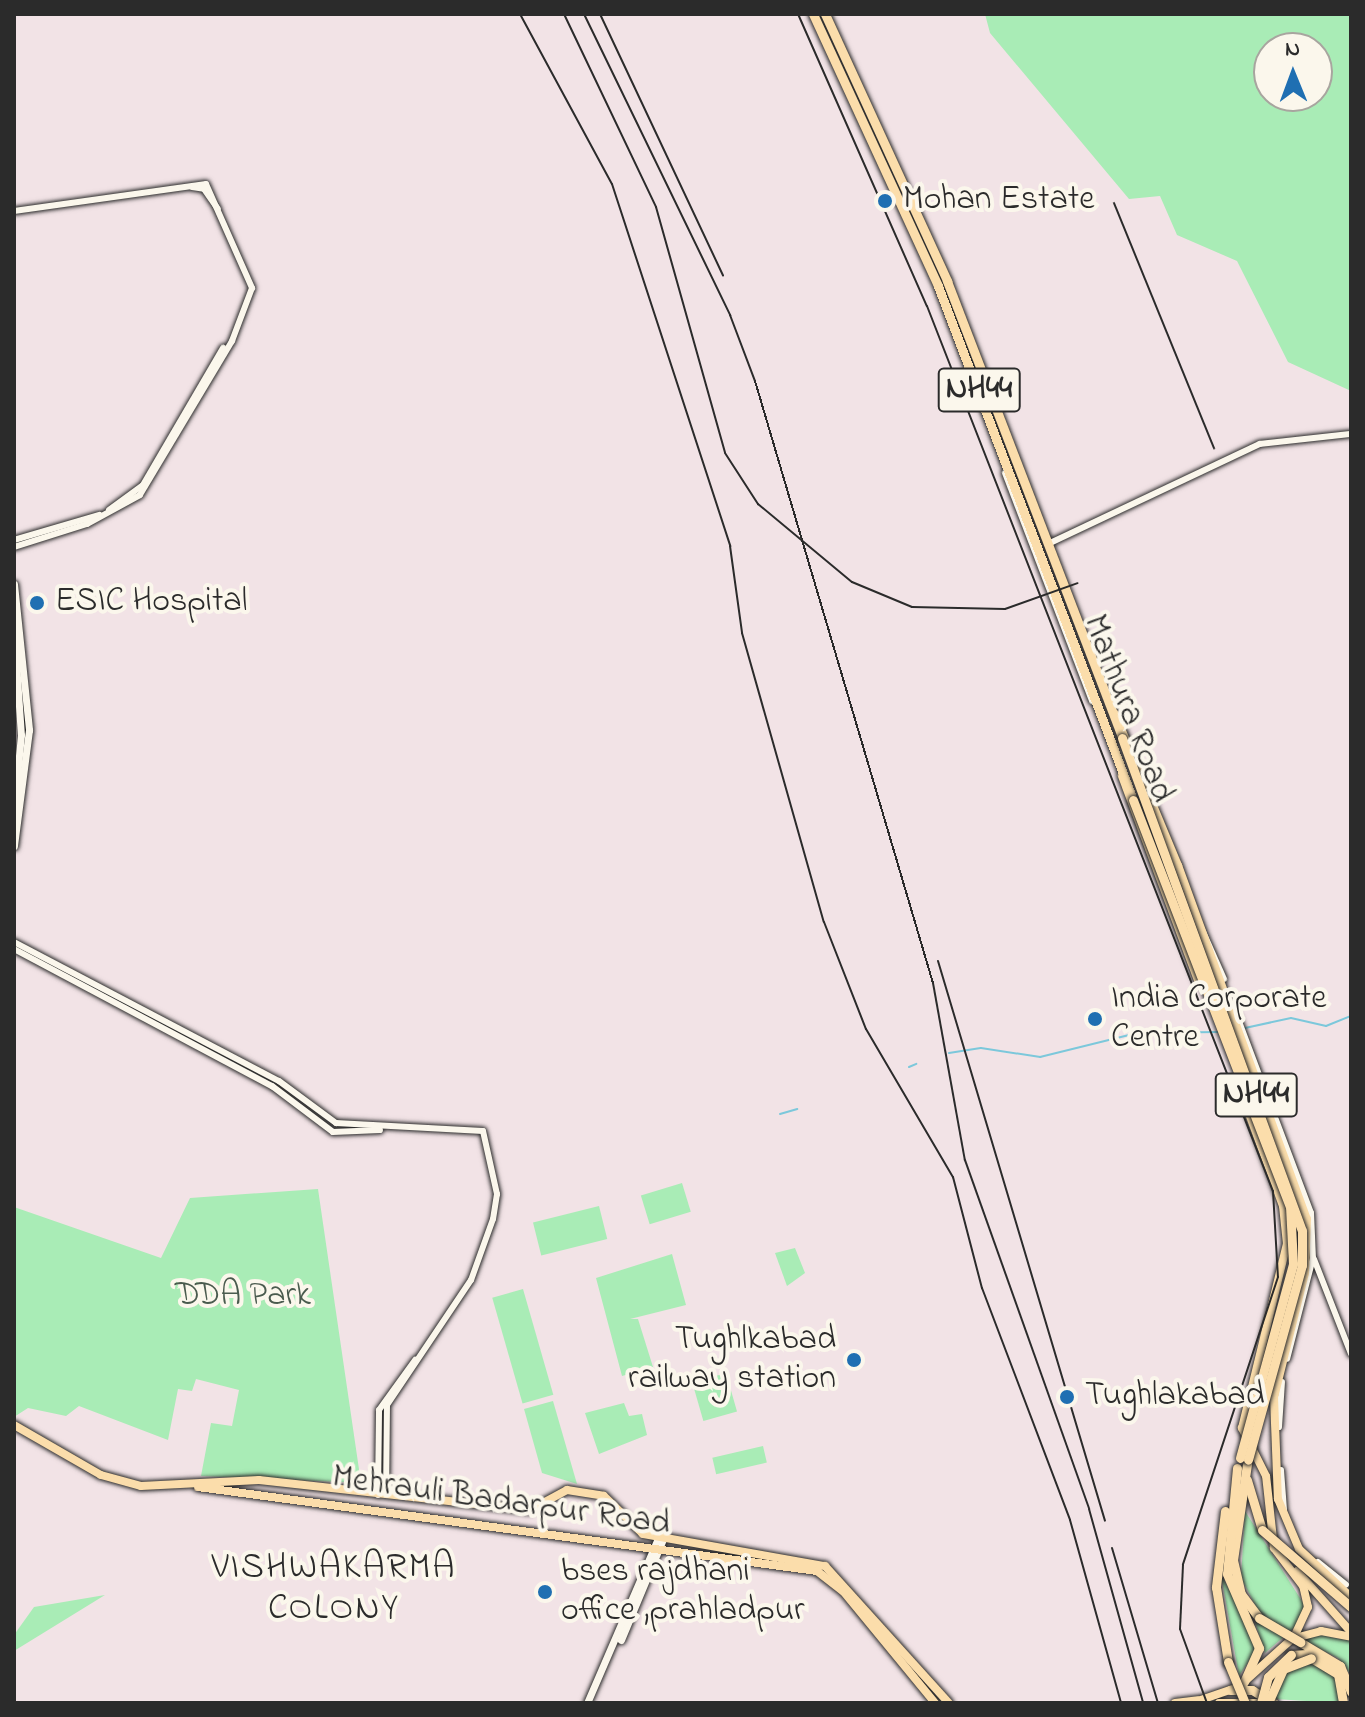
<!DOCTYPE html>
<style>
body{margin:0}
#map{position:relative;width:1365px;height:1717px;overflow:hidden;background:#f2e3e6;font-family:"Indie Flower",sans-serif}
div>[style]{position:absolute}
.green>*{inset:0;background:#a9ecb6;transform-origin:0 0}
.stream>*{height:2px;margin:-1px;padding:0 1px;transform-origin:1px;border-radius:1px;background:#7cc8db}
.roads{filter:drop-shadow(0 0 2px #2b2b2b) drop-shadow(0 0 2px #2b2b2b)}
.tertiary>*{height:6px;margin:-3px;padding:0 3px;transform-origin:3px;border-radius:3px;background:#fbf7ec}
.secondary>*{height:7px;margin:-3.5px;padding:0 3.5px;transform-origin:3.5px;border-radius:3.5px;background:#fbf7ec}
.primary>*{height:8px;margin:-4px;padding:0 4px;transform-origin:4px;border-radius:4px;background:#fbddab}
.trunk>*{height:9px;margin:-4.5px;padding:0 4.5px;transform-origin:4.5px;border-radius:4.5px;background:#fbddab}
.rail>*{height:2px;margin:-1px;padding:0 1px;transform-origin:1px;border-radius:1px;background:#2b2b2b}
.bridges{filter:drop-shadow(0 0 2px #2b2b2b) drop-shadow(0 0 2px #2b2b2b)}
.trunk-bridge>*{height:9px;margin:-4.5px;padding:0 4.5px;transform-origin:4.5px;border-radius:4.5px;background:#fbddab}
.dots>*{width:22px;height:22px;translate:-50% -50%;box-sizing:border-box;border:4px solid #fbf7ec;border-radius:50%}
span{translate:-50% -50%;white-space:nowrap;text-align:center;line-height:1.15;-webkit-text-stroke:8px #fbf7ec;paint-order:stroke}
.shield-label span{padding:2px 6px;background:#fbf7ec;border:2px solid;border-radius:6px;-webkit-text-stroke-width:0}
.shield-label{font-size:32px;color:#2b2b2b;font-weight:700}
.poi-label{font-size:34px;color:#2b2b2b}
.left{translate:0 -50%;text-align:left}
.right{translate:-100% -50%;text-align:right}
.street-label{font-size:34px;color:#2b2b2b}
.park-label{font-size:34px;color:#4a5b4e}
.neighbourhood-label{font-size:36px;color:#2b2b2b;letter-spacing:2px}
.frame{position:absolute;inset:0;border:16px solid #2b2b2b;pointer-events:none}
.north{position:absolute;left:1253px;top:32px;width:80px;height:80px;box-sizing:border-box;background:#fbf7ec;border:2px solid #a8a59f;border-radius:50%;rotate:359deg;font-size:22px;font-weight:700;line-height:32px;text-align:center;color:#2b2b2b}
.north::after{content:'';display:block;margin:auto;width:28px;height:36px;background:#1f6fb2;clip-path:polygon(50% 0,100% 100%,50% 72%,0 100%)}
</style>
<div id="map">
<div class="green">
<i style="clip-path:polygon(evenodd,985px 14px,1351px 14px,1351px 391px,1288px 362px,1237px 261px,1177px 235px,1160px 196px,1129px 199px,990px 33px,985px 14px,1269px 48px,1317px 48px,1317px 96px,1269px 96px,1269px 48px)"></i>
<i style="left:682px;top:1183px;width:30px;height:43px;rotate:73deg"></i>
<i style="clip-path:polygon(318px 1189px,361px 1483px,201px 1476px,211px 1423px,232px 1426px,239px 1390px,196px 1379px,192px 1391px,178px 1389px,168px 1440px,79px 1406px,66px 1416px,28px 1408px,14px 1417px,14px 1207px,161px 1258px,190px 1198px)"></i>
<i style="left:599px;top:1206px;width:34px;height:68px;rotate:76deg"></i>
<i style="clip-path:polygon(795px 1248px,805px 1273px,787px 1286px,775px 1253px)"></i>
<i style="clip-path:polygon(672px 1254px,686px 1305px,630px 1319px,638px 1319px,653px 1367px,622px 1376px,596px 1278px)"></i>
<i style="left:523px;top:1289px;width:110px;height:32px;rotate:74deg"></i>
<i style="left:726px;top:1373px;width:40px;height:35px;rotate:74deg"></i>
<i style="clip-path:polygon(553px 1401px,577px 1484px,542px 1473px,524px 1409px)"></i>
<i style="clip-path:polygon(624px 1403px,629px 1416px,642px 1414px,647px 1435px,599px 1454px,585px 1413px)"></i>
<i style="left:763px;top:1446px;width:17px;height:52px;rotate:77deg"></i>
<i style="clip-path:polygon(1245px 1511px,1305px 1606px,1295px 1627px,1265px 1653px,1255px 1622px,1261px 1616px,1241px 1578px)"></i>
<i style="clip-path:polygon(1221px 1575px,1252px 1631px,1255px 1652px,1239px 1676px)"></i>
<i style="clip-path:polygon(105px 1595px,14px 1651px,14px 1635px,34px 1607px)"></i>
<i style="clip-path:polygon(1316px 1634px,1351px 1641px,1351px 1675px,1338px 1658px,1300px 1639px)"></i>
<i style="clip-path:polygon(1309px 1661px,1337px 1678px,1339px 1703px,1274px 1699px,1288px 1668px)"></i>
</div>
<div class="stream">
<i style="left:1245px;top:1028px;width:47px;rotate:-12.3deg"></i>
<i style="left:1291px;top:1018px;width:36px;rotate:13deg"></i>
<i style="left:1326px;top:1026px;width:27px;rotate:-22deg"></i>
<i style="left:949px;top:1053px;width:32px;rotate:-9deg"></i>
<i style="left:981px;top:1048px;width:60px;rotate:8.7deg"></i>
<i style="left:1040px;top:1057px;width:100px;rotate:-13.9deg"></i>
<i style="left:1137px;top:1033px;width:82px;rotate:-0.7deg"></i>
<i style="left:909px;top:1067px;width:8px;rotate:-23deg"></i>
<i style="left:780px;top:1114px;width:18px;rotate:-16deg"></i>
</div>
<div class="roads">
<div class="tertiary">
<i style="left:192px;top:187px;width:12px;rotate:9deg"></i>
<i style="left:204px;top:189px;width:24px;rotate:55deg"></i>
<i style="left:14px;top:211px;width:194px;rotate:-8deg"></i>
<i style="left:206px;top:184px;width:114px;rotate:66.1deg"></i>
<i style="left:252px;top:288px;width:57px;rotate:110.7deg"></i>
<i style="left:232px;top:341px;width:179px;rotate:120.9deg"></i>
<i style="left:140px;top:495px;width:60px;rotate:151.3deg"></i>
<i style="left:87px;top:524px;width:77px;rotate:162.5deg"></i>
<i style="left:1005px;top:473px;width:244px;rotate:69.1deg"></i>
<i style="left:109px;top:510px;width:42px;rotate:-36.3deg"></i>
<i style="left:143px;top:485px;width:159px;rotate:-59.7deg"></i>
<i style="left:14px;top:540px;width:89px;rotate:-16.4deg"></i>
<i style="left:1048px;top:544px;width:234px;rotate:-25.3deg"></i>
<i style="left:1260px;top:444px;width:92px;rotate:-6.3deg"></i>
<i style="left:1200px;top:925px;width:59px;rotate:66deg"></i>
<i style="left:14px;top:942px;width:299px;rotate:27.7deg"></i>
<i style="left:279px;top:1081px;width:71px;rotate:36.4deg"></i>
<i style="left:336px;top:1123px;width:147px;rotate:3.1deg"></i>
<i style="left:483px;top:1131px;width:65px;rotate:77.5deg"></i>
<i style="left:497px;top:1194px;width:25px;rotate:99deg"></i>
<i style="left:493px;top:1219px;width:65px;rotate:109.8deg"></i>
<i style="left:471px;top:1280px;width:151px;rotate:123.9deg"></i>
<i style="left:387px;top:1405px;width:90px;rotate:90.6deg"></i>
<i style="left:14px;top:949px;width:292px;rotate:28deg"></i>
<i style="left:272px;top:1086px;width:76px;rotate:37deg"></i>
<i style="left:333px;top:1132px;width:47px;rotate:-2.4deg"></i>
<i style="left:1237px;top:1016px;width:210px;rotate:69.4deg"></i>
<i style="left:1311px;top:1213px;width:45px;rotate:87.5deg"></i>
<i style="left:1313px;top:1258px;width:104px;rotate:104.4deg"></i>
<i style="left:1314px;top:1259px;width:102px;rotate:68.7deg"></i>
<i style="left:1279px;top:1427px;width:45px;rotate:-86.2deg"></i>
<i style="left:1281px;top:1470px;width:40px;rotate:85.7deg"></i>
<i style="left:378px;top:1495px;width:85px;rotate:-89.3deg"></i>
<i style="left:379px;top:1410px;width:62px;rotate:-54.2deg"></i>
<i style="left:1318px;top:1562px;width:36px;rotate:39deg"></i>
</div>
<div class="secondary">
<i style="left:14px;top:584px;width:147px;rotate:84.1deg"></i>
<i style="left:29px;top:730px;width:117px;rotate:97.4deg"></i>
<i style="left:14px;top:633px;width:102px;rotate:86.1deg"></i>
<i style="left:21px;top:735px;width:71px;rotate:95.6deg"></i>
<i style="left:621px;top:1640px;width:109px;rotate:-67.4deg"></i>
<i style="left:587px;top:1703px;width:180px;rotate:-66.7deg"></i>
</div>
<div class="primary">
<i style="left:1115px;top:714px;width:164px;rotate:67.4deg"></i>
<i style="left:1178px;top:865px;width:377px;rotate:70deg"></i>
<i style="left:1307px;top:1219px;width:54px;rotate:92.1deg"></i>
<i style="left:1305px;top:1273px;width:128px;rotate:104deg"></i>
<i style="left:1274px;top:1397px;width:102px;rotate:87.8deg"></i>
<i style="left:1278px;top:1499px;width:54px;rotate:67.2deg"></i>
<i style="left:1299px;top:1549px;width:71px;rotate:42.7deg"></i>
<i style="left:1122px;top:776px;width:218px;rotate:69.6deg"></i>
<i style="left:14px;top:1425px;width:100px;rotate:29.9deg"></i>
<i style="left:101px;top:1475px;width:41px;rotate:15.4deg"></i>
<i style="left:141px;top:1486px;width:118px;rotate:-2.9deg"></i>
<i style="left:259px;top:1480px;width:273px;rotate:6.3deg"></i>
<i style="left:530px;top:1510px;width:42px;rotate:-28.4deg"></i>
<i style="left:567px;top:1490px;width:37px;rotate:9deg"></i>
<i style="left:604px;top:1496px;width:54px;rotate:44.3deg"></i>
<i style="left:643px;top:1534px;width:185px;rotate:10deg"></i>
<i style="left:825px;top:1566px;width:185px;rotate:47.9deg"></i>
<i style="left:198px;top:1487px;width:625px;rotate:7.73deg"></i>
<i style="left:817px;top:1571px;width:33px;rotate:38deg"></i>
<i style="left:843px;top:1591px;width:145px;rotate:50.6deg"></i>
<i style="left:1297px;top:1571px;width:81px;rotate:48.5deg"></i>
<i style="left:1295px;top:1638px;width:27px;rotate:-15deg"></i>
<i style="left:1321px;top:1631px;width:31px;rotate:11deg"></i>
<i style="left:1244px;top:1682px;width:67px;rotate:-42deg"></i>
<i style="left:1294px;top:1637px;width:33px;rotate:-65deg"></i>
<i style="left:1308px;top:1607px;width:22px;rotate:-103deg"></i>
<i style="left:1303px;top:1586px;width:48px;rotate:-127.3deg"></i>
<i style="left:1274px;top:1548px;width:72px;rotate:-96.3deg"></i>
<i style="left:1266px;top:1476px;width:54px;rotate:-116.6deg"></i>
<i style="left:1242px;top:1428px;width:189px;rotate:-76.3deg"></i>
<i style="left:1287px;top:1244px;width:38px;rotate:-96deg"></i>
<i style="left:1283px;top:1206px;width:104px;rotate:-110.2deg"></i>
<i style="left:1175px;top:1703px;width:23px;rotate:-7deg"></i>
<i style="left:1192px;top:1703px;width:43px;rotate:-18.9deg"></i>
<i style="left:1219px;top:1703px;width:43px"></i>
</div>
<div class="trunk">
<i style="left:813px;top:14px;width:299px;rotate:65.3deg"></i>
<i style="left:938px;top:286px;width:550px;rotate:69.22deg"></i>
<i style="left:825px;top:14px;width:294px;rotate:65.4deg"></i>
<i style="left:947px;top:281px;width:489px;rotate:69deg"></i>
<i style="left:1247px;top:1464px;width:97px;rotate:98.3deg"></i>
<i style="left:1233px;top:1560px;width:35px;rotate:77deg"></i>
<i style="left:1241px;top:1594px;width:30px;rotate:53deg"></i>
<i style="left:1237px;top:1468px;width:106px;rotate:95.4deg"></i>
<i style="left:1227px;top:1574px;width:81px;rotate:66.6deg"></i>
<i style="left:1259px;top:1648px;width:37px;rotate:114deg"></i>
<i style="left:1247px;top:1480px;width:52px;rotate:73.3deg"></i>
<i style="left:1225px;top:1511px;width:77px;rotate:96.8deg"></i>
<i style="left:1216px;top:1587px;width:76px;rotate:80.9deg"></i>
<i style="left:1300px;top:1642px;width:47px;rotate:31deg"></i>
<i style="left:1340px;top:1666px;width:28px;rotate:67deg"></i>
<i style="left:1291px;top:1655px;width:26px;rotate:-4deg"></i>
<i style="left:1311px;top:1658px;width:31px;rotate:31deg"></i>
<i style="left:1338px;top:1674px;width:29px;rotate:80deg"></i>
<i style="left:1230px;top:1690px;width:22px"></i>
<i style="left:1252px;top:1690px;width:26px;rotate:31deg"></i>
</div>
</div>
<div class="rail">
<i style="left:520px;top:14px;width:193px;rotate:61.6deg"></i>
<i style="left:612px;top:184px;width:381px;rotate:71.9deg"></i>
<i style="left:730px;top:546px;width:88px;rotate:82.1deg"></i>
<i style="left:742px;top:633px;width:300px;rotate:74.2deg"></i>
<i style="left:824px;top:922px;width:115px;rotate:68.6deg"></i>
<i style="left:866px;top:1029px;width:172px;rotate:59.6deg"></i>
<i style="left:953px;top:1177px;width:115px;rotate:75.4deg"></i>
<i style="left:982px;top:1288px;width:248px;rotate:69.2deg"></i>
<i style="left:1070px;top:1520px;width:190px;rotate:74.4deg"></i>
<i style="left:564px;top:14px;width:214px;rotate:64.5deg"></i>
<i style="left:656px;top:207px;width:255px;rotate:74.3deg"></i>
<i style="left:725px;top:453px;width:61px;rotate:57.1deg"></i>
<i style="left:758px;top:504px;width:122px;rotate:39.7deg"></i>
<i style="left:852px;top:582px;width:65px;rotate:22.6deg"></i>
<i style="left:912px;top:607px;width:93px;rotate:1.2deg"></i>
<i style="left:1005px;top:609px;width:77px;rotate:-19.6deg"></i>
<i style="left:584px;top:14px;width:335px;rotate:64.1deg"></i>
<i style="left:730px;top:315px;width:71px;rotate:69.3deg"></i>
<i style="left:755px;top:381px;width:628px;rotate:73.53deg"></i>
<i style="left:933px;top:983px;width:180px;rotate:79.8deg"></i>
<i style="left:965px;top:1160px;width:370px;rotate:70.4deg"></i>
<i style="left:1089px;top:1509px;width:201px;rotate:74.4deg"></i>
<i style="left:600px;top:14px;width:289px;rotate:64.8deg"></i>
<i style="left:798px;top:14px;width:319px;rotate:66.2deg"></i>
<i style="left:927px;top:306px;width:950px;rotate:68.65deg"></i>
<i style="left:1273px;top:1191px;width:86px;rotate:86.7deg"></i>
<i style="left:1278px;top:1277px;width:303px;rotate:108.3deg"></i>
<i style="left:1183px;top:1565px;width:64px;rotate:92.7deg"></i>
<i style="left:1180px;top:1629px;width:79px;rotate:70deg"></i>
<i style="left:1114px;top:203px;width:265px;rotate:67.8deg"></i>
<i style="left:938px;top:961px;width:584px;rotate:73.39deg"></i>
<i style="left:1112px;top:1548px;width:162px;rotate:73.5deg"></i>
</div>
<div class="bridges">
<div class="trunk-bridge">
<i style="left:1122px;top:738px;width:525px;rotate:69.94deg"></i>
<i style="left:1302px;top:1231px;width:34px;rotate:90deg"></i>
<i style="left:1302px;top:1265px;width:202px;rotate:105.5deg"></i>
<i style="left:1133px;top:800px;width:435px;rotate:68.9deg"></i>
<i style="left:1290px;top:1206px;width:58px;rotate:87deg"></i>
<i style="left:1293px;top:1264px;width:201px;rotate:105.3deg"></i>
<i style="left:1262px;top:1530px;width:118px;rotate:40.9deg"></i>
<i style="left:1259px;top:1618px;width:48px;rotate:30.3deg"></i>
<i style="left:1228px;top:1662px;width:44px;rotate:67.5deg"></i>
<i style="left:1261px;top:1703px;width:27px;rotate:-75deg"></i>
<i style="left:1268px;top:1677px;width:32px;rotate:-44deg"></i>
<i style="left:1268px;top:1703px;width:37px;rotate:-66deg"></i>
<i style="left:1283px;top:1669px;width:30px;rotate:-21deg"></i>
</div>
</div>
<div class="dots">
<i style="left:885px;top:201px;background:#1f6fb2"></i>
<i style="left:37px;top:603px;background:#1f6fb2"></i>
<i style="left:1095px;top:1019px;background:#1f6fb2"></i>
<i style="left:854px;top:1360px;background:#1f6fb2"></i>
<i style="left:1067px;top:1397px;background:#1f6fb2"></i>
<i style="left:545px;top:1592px;background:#1f6fb2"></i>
</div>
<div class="shield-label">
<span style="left:979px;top:390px">NH44</span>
<span style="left:1256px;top:1095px">NH44</span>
</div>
<div class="poi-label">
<span class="left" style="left:903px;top:201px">Mohan Estate</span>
<span class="left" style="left:55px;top:603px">ESIC Hospital</span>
<span class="left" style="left:1111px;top:1019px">India Corporate<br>Centre</span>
<span class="right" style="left:836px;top:1360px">Tughlkabad<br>railway station</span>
<span class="left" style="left:1085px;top:1397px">Tughlakabad</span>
<span class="left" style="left:561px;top:1592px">bses rajdhani<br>office ,prahladpur</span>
</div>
<div class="street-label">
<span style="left:1127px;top:709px;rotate:69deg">Mathura Road</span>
<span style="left:501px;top:1502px;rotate:8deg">Mehrauli Badarpur Road</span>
</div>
<div class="park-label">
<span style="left:243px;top:1297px">DDA Park</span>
</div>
<div class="neighbourhood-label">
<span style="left:334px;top:1589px">VISHWAKARMA<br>COLONY</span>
</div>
<div class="frame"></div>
<div class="north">N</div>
</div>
